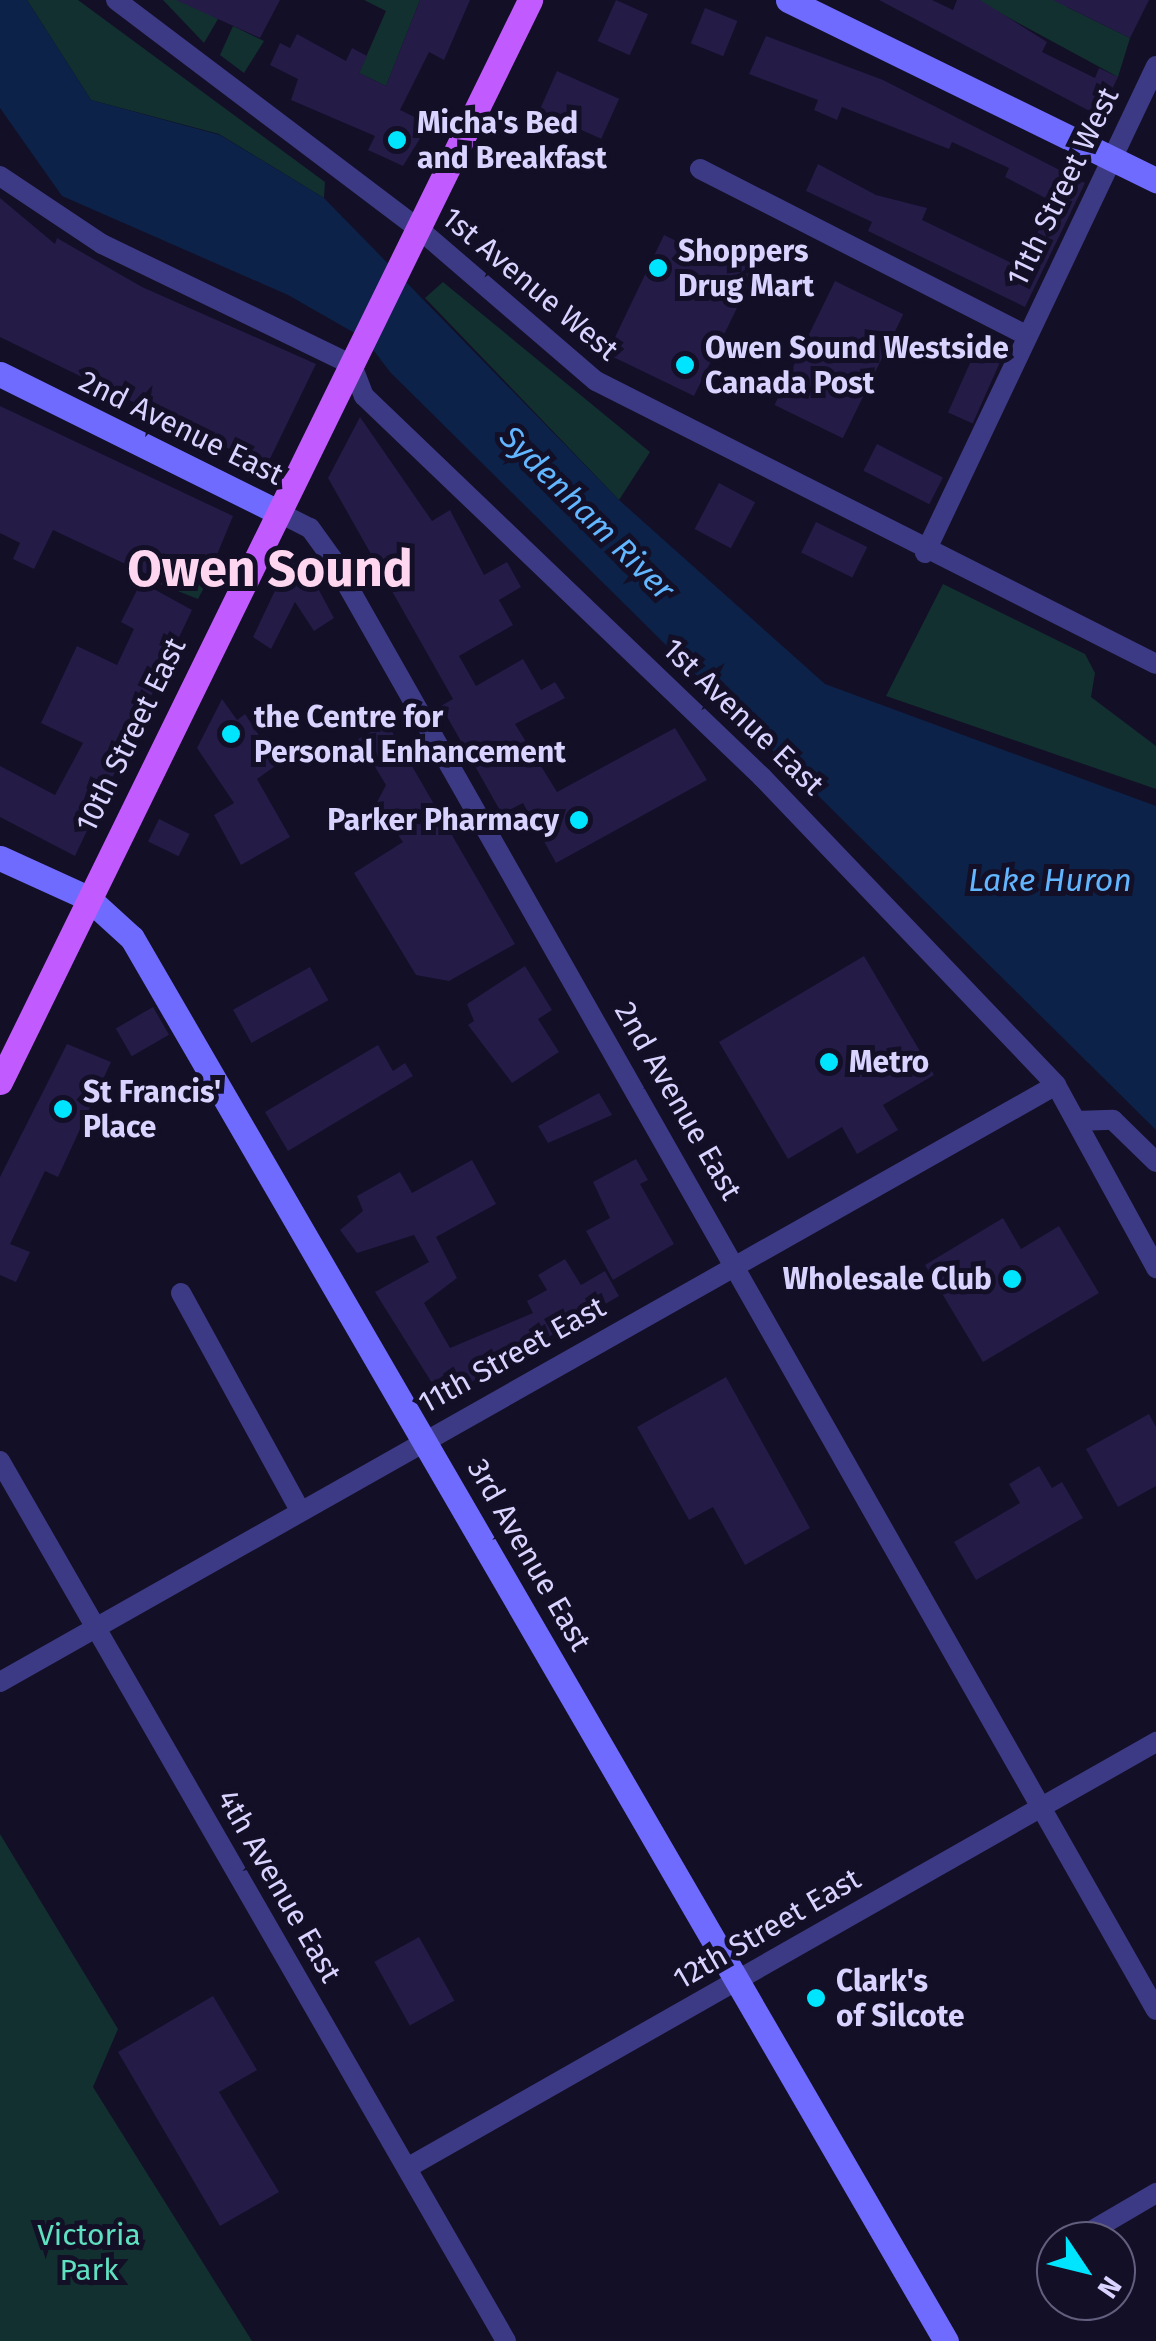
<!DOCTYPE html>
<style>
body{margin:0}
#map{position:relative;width:1156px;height:2341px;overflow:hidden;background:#130f26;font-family:"Fira Sans",sans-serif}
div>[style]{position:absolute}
.green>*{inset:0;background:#12302f}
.water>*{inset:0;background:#0c2248}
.building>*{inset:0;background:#241b47;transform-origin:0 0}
.street>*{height:20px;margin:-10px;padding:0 10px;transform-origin:10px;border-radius:10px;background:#3d3a85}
.secondary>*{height:25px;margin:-12.5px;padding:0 12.5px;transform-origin:12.5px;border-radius:12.5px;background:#6f6bff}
.primary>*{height:25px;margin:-12.5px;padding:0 12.5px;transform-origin:12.5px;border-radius:12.5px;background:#c25bff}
.dots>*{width:28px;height:28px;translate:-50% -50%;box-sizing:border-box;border:5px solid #130f26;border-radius:50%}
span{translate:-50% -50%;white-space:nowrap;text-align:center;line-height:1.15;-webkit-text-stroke:10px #130f26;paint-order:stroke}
.poi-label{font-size:30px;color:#d9d4ff;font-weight:700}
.left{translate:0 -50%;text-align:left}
.right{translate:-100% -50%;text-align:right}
.street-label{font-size:30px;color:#d9d4ff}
.park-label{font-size:30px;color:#5fe0c0}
.water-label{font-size:32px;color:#62b6ff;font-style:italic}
.town-label{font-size:50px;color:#ffd6f0;font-weight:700}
.north{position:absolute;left:1036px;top:2221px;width:100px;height:100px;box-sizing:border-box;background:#130f26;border:2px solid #625e7d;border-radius:50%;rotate:125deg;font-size:28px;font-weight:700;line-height:40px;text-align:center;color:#d9d4ff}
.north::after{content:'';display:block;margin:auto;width:35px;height:45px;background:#00e5ff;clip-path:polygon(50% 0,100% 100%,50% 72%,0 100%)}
</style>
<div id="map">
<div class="green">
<i style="clip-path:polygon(27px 0,78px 0,325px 182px,324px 198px,219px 134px,91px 100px)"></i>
<i style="clip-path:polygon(163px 0,186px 0,218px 19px,204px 43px)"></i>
<i style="clip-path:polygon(364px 0,420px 0,386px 86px,359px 73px,386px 11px)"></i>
<i style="clip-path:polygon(976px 0,1070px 0,1067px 7px,1130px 38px,1118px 77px)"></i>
<i style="clip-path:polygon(233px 26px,264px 41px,244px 73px,220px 55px)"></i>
<i style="clip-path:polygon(443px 282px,650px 452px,619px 500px,425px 298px)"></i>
<i style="clip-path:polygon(165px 555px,208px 580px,198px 599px,152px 581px)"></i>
<i style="clip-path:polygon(943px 584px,1085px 654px,1095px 673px,1091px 697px,1156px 746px,1156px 789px,886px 696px)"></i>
<i style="clip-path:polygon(0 1834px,118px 2029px,93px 2087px,252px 2341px,0 2341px)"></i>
</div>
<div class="water">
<i style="clip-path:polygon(0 0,27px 0,91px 100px,220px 135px,324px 198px,619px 500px,825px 684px,1156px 806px,1156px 1130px,390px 372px,365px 339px,288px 295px,62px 196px,0 108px)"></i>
</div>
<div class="building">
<i style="clip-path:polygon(176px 0,280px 0,260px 38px)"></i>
<i style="clip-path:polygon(420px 0,470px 0,444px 60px,429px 52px,400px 110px,429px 124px,403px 166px,368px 150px,375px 136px,291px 100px,298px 79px,270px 65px,280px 43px,290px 48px,297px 34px,346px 61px,352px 48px,367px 56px,359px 73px,386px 86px)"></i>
<i style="left:616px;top:0;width:35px;height:45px;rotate:24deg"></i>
<i style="clip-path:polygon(879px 0,932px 0,953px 10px,957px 0,980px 0,1047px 42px,1042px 52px,1095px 78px,1099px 68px,1118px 77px,1099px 116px)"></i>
<i style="clip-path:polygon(1053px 0,1149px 0,1130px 38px)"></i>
<i style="left:705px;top:8px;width:35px;height:38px;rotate:22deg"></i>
<i style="clip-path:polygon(766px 36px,883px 80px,1085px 183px,1025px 307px,868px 231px,872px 222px,806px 191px,818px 164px,876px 195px,927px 208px,922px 220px,1020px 267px,1053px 202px,1005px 177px,1009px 168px,952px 142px,949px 149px,842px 107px,837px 120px,814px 110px,818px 100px,749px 74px)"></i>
<i style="left:557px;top:71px;width:68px;height:44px;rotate:24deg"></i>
<i style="clip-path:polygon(0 198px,55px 244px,57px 238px,142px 287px,316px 364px,266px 467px,0 337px)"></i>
<i style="clip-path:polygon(664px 235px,722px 263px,728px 250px,758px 265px,694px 396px,607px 354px)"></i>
<i style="left:835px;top:281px;width:76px;height:138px;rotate:26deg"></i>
<i style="left:983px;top:334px;width:27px;height:86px;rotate:24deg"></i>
<i style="clip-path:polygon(0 406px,233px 516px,209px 574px,163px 553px,151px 576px,53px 530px,34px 569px,13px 559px,20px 543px,0 533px)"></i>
<i style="clip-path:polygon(360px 417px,432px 521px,450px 510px,484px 575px,507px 562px,521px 587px,499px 600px,513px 625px,459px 656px,476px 686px,523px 659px,541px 690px,555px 682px,565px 698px,515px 724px,557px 792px,675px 728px,707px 780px,556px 863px,523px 803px,502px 814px,441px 706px,453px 699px,328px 478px)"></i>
<i style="left:877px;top:444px;width:74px;height:30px;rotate:27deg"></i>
<i style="left:719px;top:483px;width:41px;height:52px;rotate:28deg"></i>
<i style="left:816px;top:522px;width:57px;height:34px;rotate:26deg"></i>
<i style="clip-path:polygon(289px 561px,307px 568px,334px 618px,314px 631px,295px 602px,271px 649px,253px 637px)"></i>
<i style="clip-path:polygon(141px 582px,192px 610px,75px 856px,0 817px,0 766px,55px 795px,83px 743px,41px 723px,77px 646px,117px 665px,134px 629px,121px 622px)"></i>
<i style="clip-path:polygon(222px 699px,237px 720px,245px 714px,278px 764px,257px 779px,290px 837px,241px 865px,214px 815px,234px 803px,197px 748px)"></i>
<i style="clip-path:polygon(387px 723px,515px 944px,449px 981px,416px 975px,354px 873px,403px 842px,376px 804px,386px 785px,358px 739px)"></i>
<i style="left:159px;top:819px;width:34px;height:25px;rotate:26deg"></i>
<i style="clip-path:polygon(864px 956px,934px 1075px,883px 1105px,898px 1130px,857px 1154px,842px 1127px,788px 1159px,719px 1042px)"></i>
<i style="clip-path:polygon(525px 966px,552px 1010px,538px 1019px,559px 1052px,512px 1083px,468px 1025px,474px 1021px,467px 1004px)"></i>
<i style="left:310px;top:967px;width:38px;height:88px;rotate:61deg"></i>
<i style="left:153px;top:1007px;width:32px;height:43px;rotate:60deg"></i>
<i style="clip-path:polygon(67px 1044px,111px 1062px,58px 1177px,45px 1171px,10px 1244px,30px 1252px,16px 1282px,0 1275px,0 1177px)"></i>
<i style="clip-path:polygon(378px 1045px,393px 1071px,405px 1063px,413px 1076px,288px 1151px,265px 1112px)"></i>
<i style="clip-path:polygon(599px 1093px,612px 1115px,548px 1143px,538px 1126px)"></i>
<i style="clip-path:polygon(636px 1159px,648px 1180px,640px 1184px,674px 1244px,613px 1280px,586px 1231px,610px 1218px,593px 1182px)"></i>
<i style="clip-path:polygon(472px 1160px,496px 1204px,436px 1237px,457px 1278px,424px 1303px,450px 1348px,533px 1313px,527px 1301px,547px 1290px,538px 1275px,565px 1259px,581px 1285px,605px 1271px,619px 1296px,442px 1399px,375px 1292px,429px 1262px,414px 1235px,357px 1253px,340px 1230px,363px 1211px,357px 1196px,400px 1172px,412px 1193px)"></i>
<i style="clip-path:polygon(1003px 1218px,1021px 1249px,1059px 1226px,1099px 1293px,983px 1362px,925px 1265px)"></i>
<i style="clip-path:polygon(726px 1377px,810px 1528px,745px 1565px,713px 1507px,689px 1520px,637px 1427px)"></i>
<i style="clip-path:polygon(1149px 1414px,1156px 1427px,1156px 1486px,1118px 1507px,1086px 1449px)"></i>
<i style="clip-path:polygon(1039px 1466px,1052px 1488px,1062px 1482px,1083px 1518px,976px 1580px,954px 1542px,1020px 1503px,1009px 1484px)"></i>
<i style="left:419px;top:1937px;width:73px;height:51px;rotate:61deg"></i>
<i style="clip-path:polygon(213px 1996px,257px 2070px,219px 2092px,279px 2192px,220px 2226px,118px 2052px)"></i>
</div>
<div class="street">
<i style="left:116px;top:0;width:380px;rotate:37.1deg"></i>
<i style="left:419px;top:229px;width:233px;rotate:40.7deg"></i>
<i style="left:596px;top:381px;width:627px;rotate:26.81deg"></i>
<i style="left:700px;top:169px;width:364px;rotate:27deg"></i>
<i style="left:0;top:176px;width:123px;rotate:33.7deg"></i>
<i style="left:102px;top:244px;width:278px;rotate:25.8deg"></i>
<i style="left:352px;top:365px;width:33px;rotate:69deg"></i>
<i style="left:364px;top:396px;width:551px;rotate:43.75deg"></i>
<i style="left:762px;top:777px;width:426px;rotate:46.3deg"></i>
<i style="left:1056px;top:1085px;width:209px;rotate:61.3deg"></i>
<i style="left:276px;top:511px;width:38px;rotate:27deg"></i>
<i style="left:310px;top:528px;width:39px;rotate:54deg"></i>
<i style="left:333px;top:560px;width:1667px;rotate:60.42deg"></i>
<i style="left:925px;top:553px;width:539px;rotate:-64.62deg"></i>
<i style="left:1076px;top:1121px;width:37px;rotate:-2deg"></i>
<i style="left:1113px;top:1120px;width:60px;rotate:44.3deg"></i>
<i style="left:181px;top:1293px;width:247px;rotate:61.3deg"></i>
<i style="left:0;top:1461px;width:1015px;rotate:60.1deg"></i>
<i style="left:0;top:1682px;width:1213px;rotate:-29.48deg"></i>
<i style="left:407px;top:2168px;width:862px;rotate:-29.63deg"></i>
<i style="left:1093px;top:2230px;width:73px;rotate:-30.4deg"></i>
</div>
<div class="secondary">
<i style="left:788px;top:0;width:410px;rotate:26.1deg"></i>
<i style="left:0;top:374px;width:308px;rotate:26.4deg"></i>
<i style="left:0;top:858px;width:97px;rotate:24.4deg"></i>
<i style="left:88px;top:898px;width:59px;rotate:42.3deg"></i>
<i style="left:132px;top:938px;width:1622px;rotate:59.88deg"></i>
</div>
<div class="primary">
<i style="left:0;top:1082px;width:1205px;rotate:-63.9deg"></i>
</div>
<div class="dots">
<i style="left:397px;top:140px;background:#00e5ff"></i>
<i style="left:658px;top:268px;background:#00e5ff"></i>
<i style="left:685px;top:365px;background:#00e5ff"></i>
<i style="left:231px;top:734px;background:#00e5ff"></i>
<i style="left:579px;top:820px;background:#00e5ff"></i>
<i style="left:829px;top:1062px;background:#00e5ff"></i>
<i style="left:63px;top:1109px;background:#00e5ff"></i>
<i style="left:1012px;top:1279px;background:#00e5ff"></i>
<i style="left:816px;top:1998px;background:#00e5ff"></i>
</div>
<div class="poi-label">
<span class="left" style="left:417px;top:140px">Micha's Bed<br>and Breakfast</span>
<span class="left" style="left:678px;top:268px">Shoppers<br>Drug Mart</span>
<span class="left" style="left:705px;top:365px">Owen Sound Westside<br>Canada Post</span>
<span class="left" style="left:254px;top:734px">the Centre for<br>Personal Enhancement</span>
<span class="right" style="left:559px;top:820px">Parker Pharmacy</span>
<span class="left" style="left:849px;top:1062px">Metro</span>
<span class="left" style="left:83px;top:1109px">St Francis'<br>Place</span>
<span class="right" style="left:992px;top:1279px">Wholesale Club</span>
<span class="left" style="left:836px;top:1998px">Clark's<br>of Silcote</span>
</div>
<div class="street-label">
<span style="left:1063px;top:187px;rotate:-64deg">11th Street West</span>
<span style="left:530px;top:284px;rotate:40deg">1st Avenue West</span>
<span style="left:181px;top:428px;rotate:26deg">2nd Avenue East</span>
<span style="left:743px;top:717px;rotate:44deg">1st Avenue East</span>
<span style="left:131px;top:735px;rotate:-64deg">10th Street East</span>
<span style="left:678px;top:1101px;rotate:60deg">2nd Avenue East</span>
<span style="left:512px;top:1355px;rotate:-29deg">11th Street East</span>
<span style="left:529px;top:1555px;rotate:60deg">3rd Avenue East</span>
<span style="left:279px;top:1886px;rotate:60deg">4th Avenue East</span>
<span style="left:767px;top:1929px;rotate:-30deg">12th Street East</span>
</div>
<div class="park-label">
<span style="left:89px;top:2252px">Victoria<br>Park</span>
</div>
<div class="water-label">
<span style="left:587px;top:513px;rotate:45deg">Sydenham River</span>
<span style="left:1050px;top:880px">Lake Huron</span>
</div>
<div class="town-label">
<span style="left:270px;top:570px">Owen Sound</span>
</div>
<div class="north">N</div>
</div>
